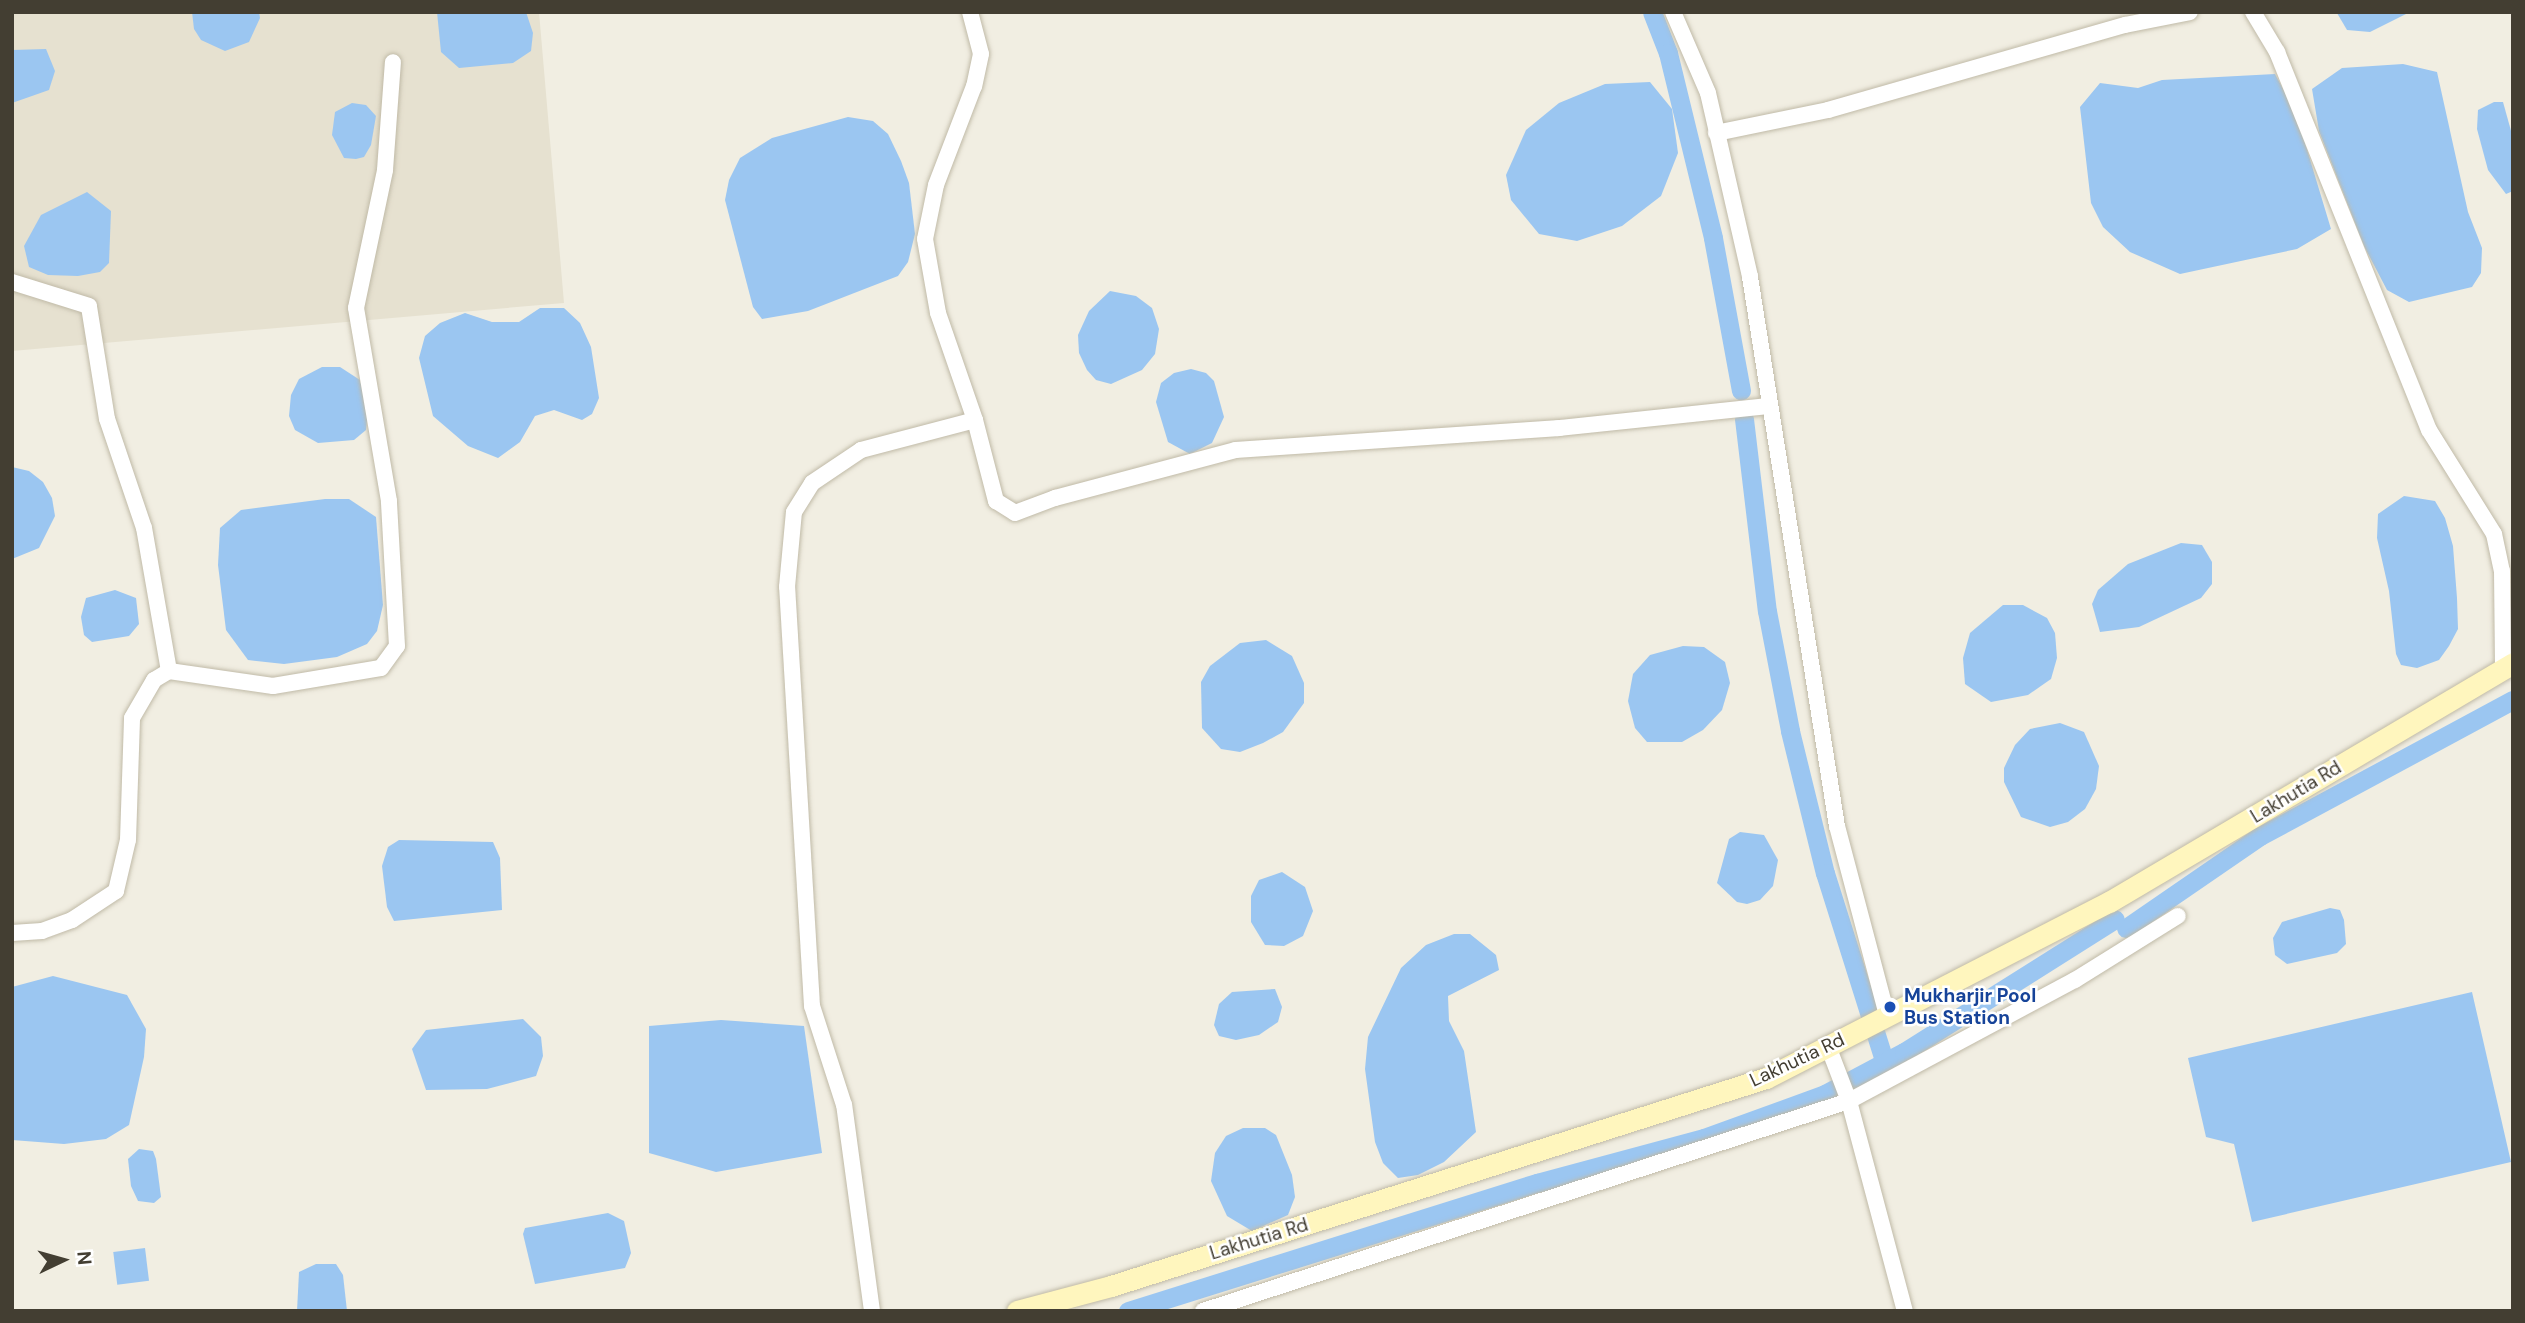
<!DOCTYPE html>
<style>
body{margin:0}
#map{position:relative;width:2525px;height:1323px;overflow:hidden;background:#f1eee2;font-family:"DM Sans",sans-serif}
div>[style]{position:absolute}
.residential>*{inset:0;background:#e6e1d0}
.water>*{inset:0;background:#9bc6f1;transform-origin:0 0}
.canal>*{height:19px;margin:-9.5px;padding:0 9.5px;transform-origin:9.5px;border-radius:9.5px;background:#9bc6f1}
.roads{filter:drop-shadow(0 0 2px #c0baa7) drop-shadow(0 0 2px #c0baa7)}
.street>*{height:16px;margin:-8px;padding:0 8px;transform-origin:8px;border-radius:8px;background:#fff}
.secondary>*{height:21px;margin:-10.5px;padding:0 10.5px;transform-origin:10.5px;border-radius:10.5px;background:#fff6be}
.dots>*{width:19px;height:19px;translate:-50% -50%;box-sizing:border-box;border:4px solid #fff;border-radius:50%}
span{translate:-50% -50%;white-space:nowrap;text-align:center;line-height:1.15;-webkit-text-stroke:5px #fff;paint-order:stroke}
.street-label{font-size:19px;color:#433e32}
.transit-label{font-size:19px;color:#164399;font-weight:700}
.left{translate:0 -50%;text-align:left}
.frame{position:absolute;inset:0;border:14px solid #433e32;pointer-events:none}
.north{position:absolute;left:28px;top:1225px;width:70px;height:70px;-webkit-text-stroke:5px #fff;paint-order:stroke;rotate:85deg;font-size:19px;font-weight:700;line-height:28px;text-align:center;color:#433e32}
.north::after{content:'';display:block;margin:auto;width:24px;height:32px;background:#433e32;clip-path:polygon(50% 0,100% 100%,50% 72%,0 100%)}
</style>
<div id="map">
<div class="residential">
<i style="clip-path:polygon(12px 12px,539px 12px,564px 303px,12px 351px)"></i>
</div>
<div class="water">
<i style="clip-path:polygon(192px 12px,259px 12px,260px 18px,249px 42px,225px 51px,201px 40px,194px 29px)"></i>
<i style="clip-path:polygon(437px 12px,526px 12px,533px 33px,531px 51px,513px 63px,459px 68px,441px 52px)"></i>
<i style="clip-path:polygon(2410px 12px,2370px 32px,2347px 30px,2337px 13px)"></i>
<i style="clip-path:polygon(46px 49px,55px 71px,49px 90px,12px 103px,12px 50px)"></i>
<i style="clip-path:polygon(2403px 64px,2437px 72px,2468px 212px,2482px 248px,2481px 273px,2472px 287px,2409px 302px,2387px 290px,2364px 246px,2319px 131px,2312px 89px,2342px 68px)"></i>
<i style="clip-path:polygon(2275px 74px,2296px 113px,2331px 229px,2297px 249px,2180px 274px,2130px 252px,2103px 227px,2091px 203px,2080px 107px,2100px 83px,2138px 88px,2162px 80px)"></i>
<i style="clip-path:polygon(1650px 82px,1672px 109px,1678px 153px,1661px 196px,1622px 226px,1577px 241px,1539px 234px,1511px 200px,1506px 175px,1526px 130px,1559px 103px,1605px 84px)"></i>
<i style="clip-path:polygon(2494px 102px,2503px 102px,2513px 138px,2513px 191px,2506px 194px,2488px 170px,2477px 129px,2478px 110px)"></i>
<i style="clip-path:polygon(352px 103px,366px 105px,376px 116px,371px 145px,364px 157px,356px 159px,344px 158px,332px 135px,335px 112px)"></i>
<i style="clip-path:polygon(848px 117px,873px 121px,888px 134px,901px 161px,909px 183px,915px 234px,908px 262px,898px 276px,808px 311px,762px 319px,753px 307px,725px 200px,729px 180px,740px 158px,772px 138px)"></i>
<i style="clip-path:polygon(87px 192px,111px 211px,109px 263px,100px 272px,78px 276px,48px 275px,29px 267px,24px 246px,41px 215px)"></i>
<i style="clip-path:polygon(1110px 291px,1136px 296px,1152px 308px,1159px 329px,1155px 354px,1142px 370px,1111px 384px,1096px 380px,1087px 370px,1079px 353px,1078px 335px,1089px 311px)"></i>
<i style="clip-path:polygon(540px 308px,564px 308px,580px 323px,591px 347px,599px 398px,592px 414px,582px 420px,554px 410px,535px 416px,520px 442px,498px 458px,468px 446px,433px 416px,419px 358px,425px 336px,440px 323px,465px 313px,492px 322px,519px 322px)"></i>
<i style="clip-path:polygon(322px 367px,340px 367px,360px 380px,368px 412px,366px 430px,354px 440px,318px 443px,295px 430px,289px 416px,291px 395px,299px 379px)"></i>
<i style="clip-path:polygon(1191px 369px,1206px 373px,1214px 381px,1224px 417px,1212px 443px,1190px 454px,1168px 442px,1156px 402px,1161px 383px,1174px 373px)"></i>
<i style="clip-path:polygon(12px 467px,29px 471px,43px 482px,52px 498px,55px 516px,39px 548px,12px 559px)"></i>
<i style="clip-path:polygon(2404px 496px,2435px 501px,2445px 518px,2453px 546px,2457px 598px,2458px 629px,2449px 646px,2439px 660px,2417px 668px,2401px 665px,2396px 654px,2389px 591px,2377px 538px,2378px 514px)"></i>
<i style="clip-path:polygon(325px 499px,349px 499px,376px 517px,383px 605px,377px 631px,367px 644px,337px 657px,284px 664px,248px 660px,226px 630px,218px 565px,220px 528px,241px 510px)"></i>
<i style="clip-path:polygon(2181px 543px,2202px 545px,2212px 562px,2212px 584px,2201px 598px,2139px 627px,2100px 632px,2092px 604px,2098px 590px,2128px 564px)"></i>
<i style="clip-path:polygon(115px 590px,136px 598px,139px 624px,129px 636px,92px 642px,84px 635px,81px 617px,86px 598px)"></i>
<i style="clip-path:polygon(2003px 605px,2023px 605px,2047px 618px,2055px 633px,2057px 658px,2051px 679px,2028px 695px,1991px 702px,1965px 684px,1963px 658px,1970px 633px)"></i>
<i style="clip-path:polygon(1266px 640px,1292px 656px,1304px 683px,1304px 703px,1283px 732px,1263px 743px,1240px 752px,1221px 749px,1202px 728px,1201px 682px,1210px 666px,1240px 643px)"></i>
<i style="clip-path:polygon(1683px 646px,1704px 647px,1725px 662px,1730px 683px,1722px 710px,1703px 730px,1682px 742px,1647px 742px,1635px 728px,1628px 701px,1633px 674px,1650px 655px)"></i>
<i style="clip-path:polygon(2060px 723px,2084px 732px,2099px 766px,2096px 789px,2085px 809px,2068px 822px,2050px 827px,2021px 817px,2004px 782px,2004px 768px,2015px 745px,2030px 729px)"></i>
<i style="clip-path:polygon(1740px 832px,1764px 835px,1778px 860px,1773px 886px,1760px 900px,1747px 904px,1737px 902px,1717px 883px,1729px 839px)"></i>
<i style="clip-path:polygon(399px 840px,493px 842px,500px 858px,502px 910px,394px 921px,387px 907px,382px 866px,388px 847px)"></i>
<i style="clip-path:polygon(1282px 872px,1305px 887px,1313px 911px,1303px 936px,1284px 946px,1265px 945px,1251px 922px,1251px 896px,1259px 880px)"></i>
<i style="clip-path:polygon(2330px 908px,2340px 910px,2344px 920px,2346px 944px,2337px 953px,2287px 964px,2275px 955px,2273px 938px,2282px 922px)"></i>
<i style="clip-path:polygon(1454px 934px,1470px 934px,1496px 955px,1499px 970px,1448px 996px,1449px 1021px,1464px 1051px,1476px 1132px,1444px 1162px,1418px 1175px,1398px 1178px,1383px 1163px,1375px 1142px,1365px 1069px,1368px 1037px,1401px 968px,1426px 945px)"></i>
<i style="clip-path:polygon(53px 976px,127px 995px,146px 1029px,144px 1057px,129px 1125px,106px 1139px,64px 1144px,12px 1140px,12px 987px)"></i>
<i style="clip-path:polygon(1275px 989px,1282px 1007px,1278px 1022px,1259px 1035px,1236px 1040px,1219px 1036px,1214px 1025px,1219px 1004px,1232px 992px)"></i>
<i style="clip-path:polygon(2472px 992px,2511px 1162px,2252px 1222px,2234px 1144px,2206px 1137px,2188px 1058px)"></i>
<i style="clip-path:polygon(523px 1019px,541px 1037px,543px 1056px,536px 1076px,487px 1089px,426px 1090px,412px 1049px,426px 1030px)"></i>
<i style="clip-path:polygon(721px 1020px,804px 1026px,822px 1153px,716px 1172px,649px 1153px,649px 1026px)"></i>
<i style="clip-path:polygon(1243px 1128px,1265px 1128px,1276px 1135px,1292px 1175px,1295px 1197px,1288px 1215px,1252px 1231px,1227px 1216px,1211px 1181px,1215px 1153px,1226px 1136px)"></i>
<i style="clip-path:polygon(139px 1149px,153px 1151px,156px 1159px,161px 1197px,154px 1203px,138px 1201px,131px 1186px,128px 1159px)"></i>
<i style="clip-path:polygon(608px 1213px,624px 1221px,631px 1253px,625px 1268px,535px 1284px,523px 1234px,525px 1228px)"></i>
<i style="left:145px;top:1248px;width:33px;height:32px;rotate:83deg"></i>
<i style="clip-path:polygon(316px 1264px,336px 1264px,343px 1275px,347px 1311px,297px 1311px,299px 1272px)"></i>
</div>
<div class="canal">
<i style="left:1652px;top:12px;width:44px;rotate:68.7deg"></i>
<i style="left:1668px;top:53px;width:190px;rotate:76.3deg"></i>
<i style="left:1713px;top:238px;width:155px;rotate:79.6deg"></i>
<i style="left:1744px;top:419px;width:193px;rotate:83.2deg"></i>
<i style="left:1767px;top:611px;width:122px;rotate:79.1deg"></i>
<i style="left:1790px;top:731px;width:146px;rotate:76.2deg"></i>
<i style="left:1825px;top:873px;width:199px;rotate:72.5deg"></i>
<i style="left:2126px;top:928px;width:163px;rotate:-34.5deg"></i>
<i style="left:2260px;top:836px;width:287px;rotate:-28.3deg"></i>
<i style="left:1128px;top:1311px;width:429px;rotate:-17.4deg"></i>
<i style="left:1537px;top:1183px;width:173px;rotate:-15.1deg"></i>
<i style="left:1704px;top:1138px;width:129px;rotate:-20deg"></i>
<i style="left:1825px;top:1094px;width:89px;rotate:-28deg"></i>
<i style="left:1904px;top:1052px;width:249px;rotate:-32.2deg"></i>
</div>
<div class="roads">
<div class="street">
<i style="left:970px;top:12px;width:43px;rotate:75.3deg"></i>
<i style="left:981px;top:54px;width:33px;rotate:102deg"></i>
<i style="left:974px;top:86px;width:106px;rotate:111deg"></i>
<i style="left:936px;top:185px;width:55px;rotate:101.5deg"></i>
<i style="left:925px;top:239px;width:75px;rotate:80deg"></i>
<i style="left:938px;top:313px;width:113px;rotate:70.9deg"></i>
<i style="left:975px;top:420px;width:84px;rotate:75.5deg"></i>
<i style="left:996px;top:501px;width:22px;rotate:32deg"></i>
<i style="left:1015px;top:513px;width:43px;rotate:-20.6deg"></i>
<i style="left:1055px;top:498px;width:187px;rotate:-14.9deg"></i>
<i style="left:1236px;top:450px;width:324px;rotate:-3.9deg"></i>
<i style="left:1559px;top:428px;width:212px;rotate:-6deg"></i>
<i style="left:1673px;top:12px;width:88px;rotate:66.6deg"></i>
<i style="left:1708px;top:93px;width:189px;rotate:77.1deg"></i>
<i style="left:1750px;top:277px;width:556px;rotate:81deg"></i>
<i style="left:1837px;top:826px;width:196px;rotate:75.2deg"></i>
<i style="left:2253px;top:12px;width:47px;rotate:59deg"></i>
<i style="left:2277px;top:52px;width:407px;rotate:68.1deg"></i>
<i style="left:2429px;top:430px;width:123px;rotate:58deg"></i>
<i style="left:2494px;top:534px;width:38px;rotate:78deg"></i>
<i style="left:2502px;top:571px;width:97px;rotate:89.4deg"></i>
<i style="left:1716px;top:133px;width:114px;rotate:-11.6deg"></i>
<i style="left:1828px;top:110px;width:309px;rotate:-16deg"></i>
<i style="left:2125px;top:25px;width:66px;rotate:-11.3deg"></i>
<i style="left:169px;top:671px;width:105px;rotate:8.2deg"></i>
<i style="left:273px;top:686px;width:109px;rotate:-9.5deg"></i>
<i style="left:381px;top:668px;width:27px;rotate:-54deg"></i>
<i style="left:397px;top:646px;width:145px;rotate:-93.2deg"></i>
<i style="left:389px;top:501px;width:196px;rotate:-99.7deg"></i>
<i style="left:356px;top:308px;width:141px;rotate:-78.1deg"></i>
<i style="left:385px;top:170px;width:108px;rotate:-85.8deg"></i>
<i style="left:12px;top:933px;width:30px;rotate:-4deg"></i>
<i style="left:42px;top:931px;width:32px;rotate:-20deg"></i>
<i style="left:72px;top:920px;width:53px;rotate:-33.4deg"></i>
<i style="left:116px;top:891px;width:52px;rotate:-76.8deg"></i>
<i style="left:128px;top:840px;width:122px;rotate:-88.1deg"></i>
<i style="left:132px;top:718px;width:44px;rotate:-59.9deg"></i>
<i style="left:154px;top:680px;width:17px;rotate:-31deg"></i>
<i style="left:169px;top:671px;width:145px;rotate:-99.9deg"></i>
<i style="left:144px;top:528px;width:115px;rotate:-108.7deg"></i>
<i style="left:107px;top:419px;width:114px;rotate:-99.1deg"></i>
<i style="left:89px;top:306px;width:81px;rotate:-162.7deg"></i>
<i style="left:1828px;top:1046px;width:59px;rotate:69.1deg"></i>
<i style="left:1849px;top:1101px;width:217px;rotate:75.1deg"></i>
<i style="left:872px;top:1311px;width:208px;rotate:-97.7deg"></i>
<i style="left:844px;top:1105px;width:104px;rotate:-107.9deg"></i>
<i style="left:812px;top:1006px;width:420px;rotate:-93.4deg"></i>
<i style="left:787px;top:587px;width:75px;rotate:-84.7deg"></i>
<i style="left:794px;top:512px;width:34px;rotate:-58deg"></i>
<i style="left:812px;top:483px;width:59px;rotate:-34deg"></i>
<i style="left:861px;top:450px;width:118px;rotate:-14.7deg"></i>
<i style="left:1203px;top:1311px;width:679px;rotate:-18.01deg"></i>
<i style="left:1849px;top:1101px;width:256px;rotate:-28.2deg"></i>
<i style="left:2075px;top:980px;width:121px;rotate:-31.9deg"></i>
</div>
<div class="secondary">
<i style="left:1017px;top:1311px;width:97px;rotate:-14.9deg"></i>
<i style="left:1111px;top:1286px;width:687px;rotate:-17.62deg"></i>
<i style="left:1766px;top:1078px;width:386px;rotate:-27.2deg"></i>
<i style="left:2109px;top:902px;width:469px;rotate:-30.6deg"></i>
</div>
</div>
<div class="dots">
<i style="left:1890px;top:1007px;background:#1a4fb4"></i>
</div>
<div class="street-label">
<span style="left:2296px;top:792px;rotate:-31deg">Lakhutia Rd</span>
<span style="left:1797px;top:1060px;rotate:-25deg">Lakhutia Rd</span>
<span style="left:1259px;top:1239px;rotate:-17deg">Lakhutia Rd</span>
</div>
<div class="transit-label">
<span class="left" style="left:1904px;top:1007px">Mukharjir Pool<br>Bus Station</span>
</div>
<div class="frame"></div>
<div class="north">N</div>
</div>
